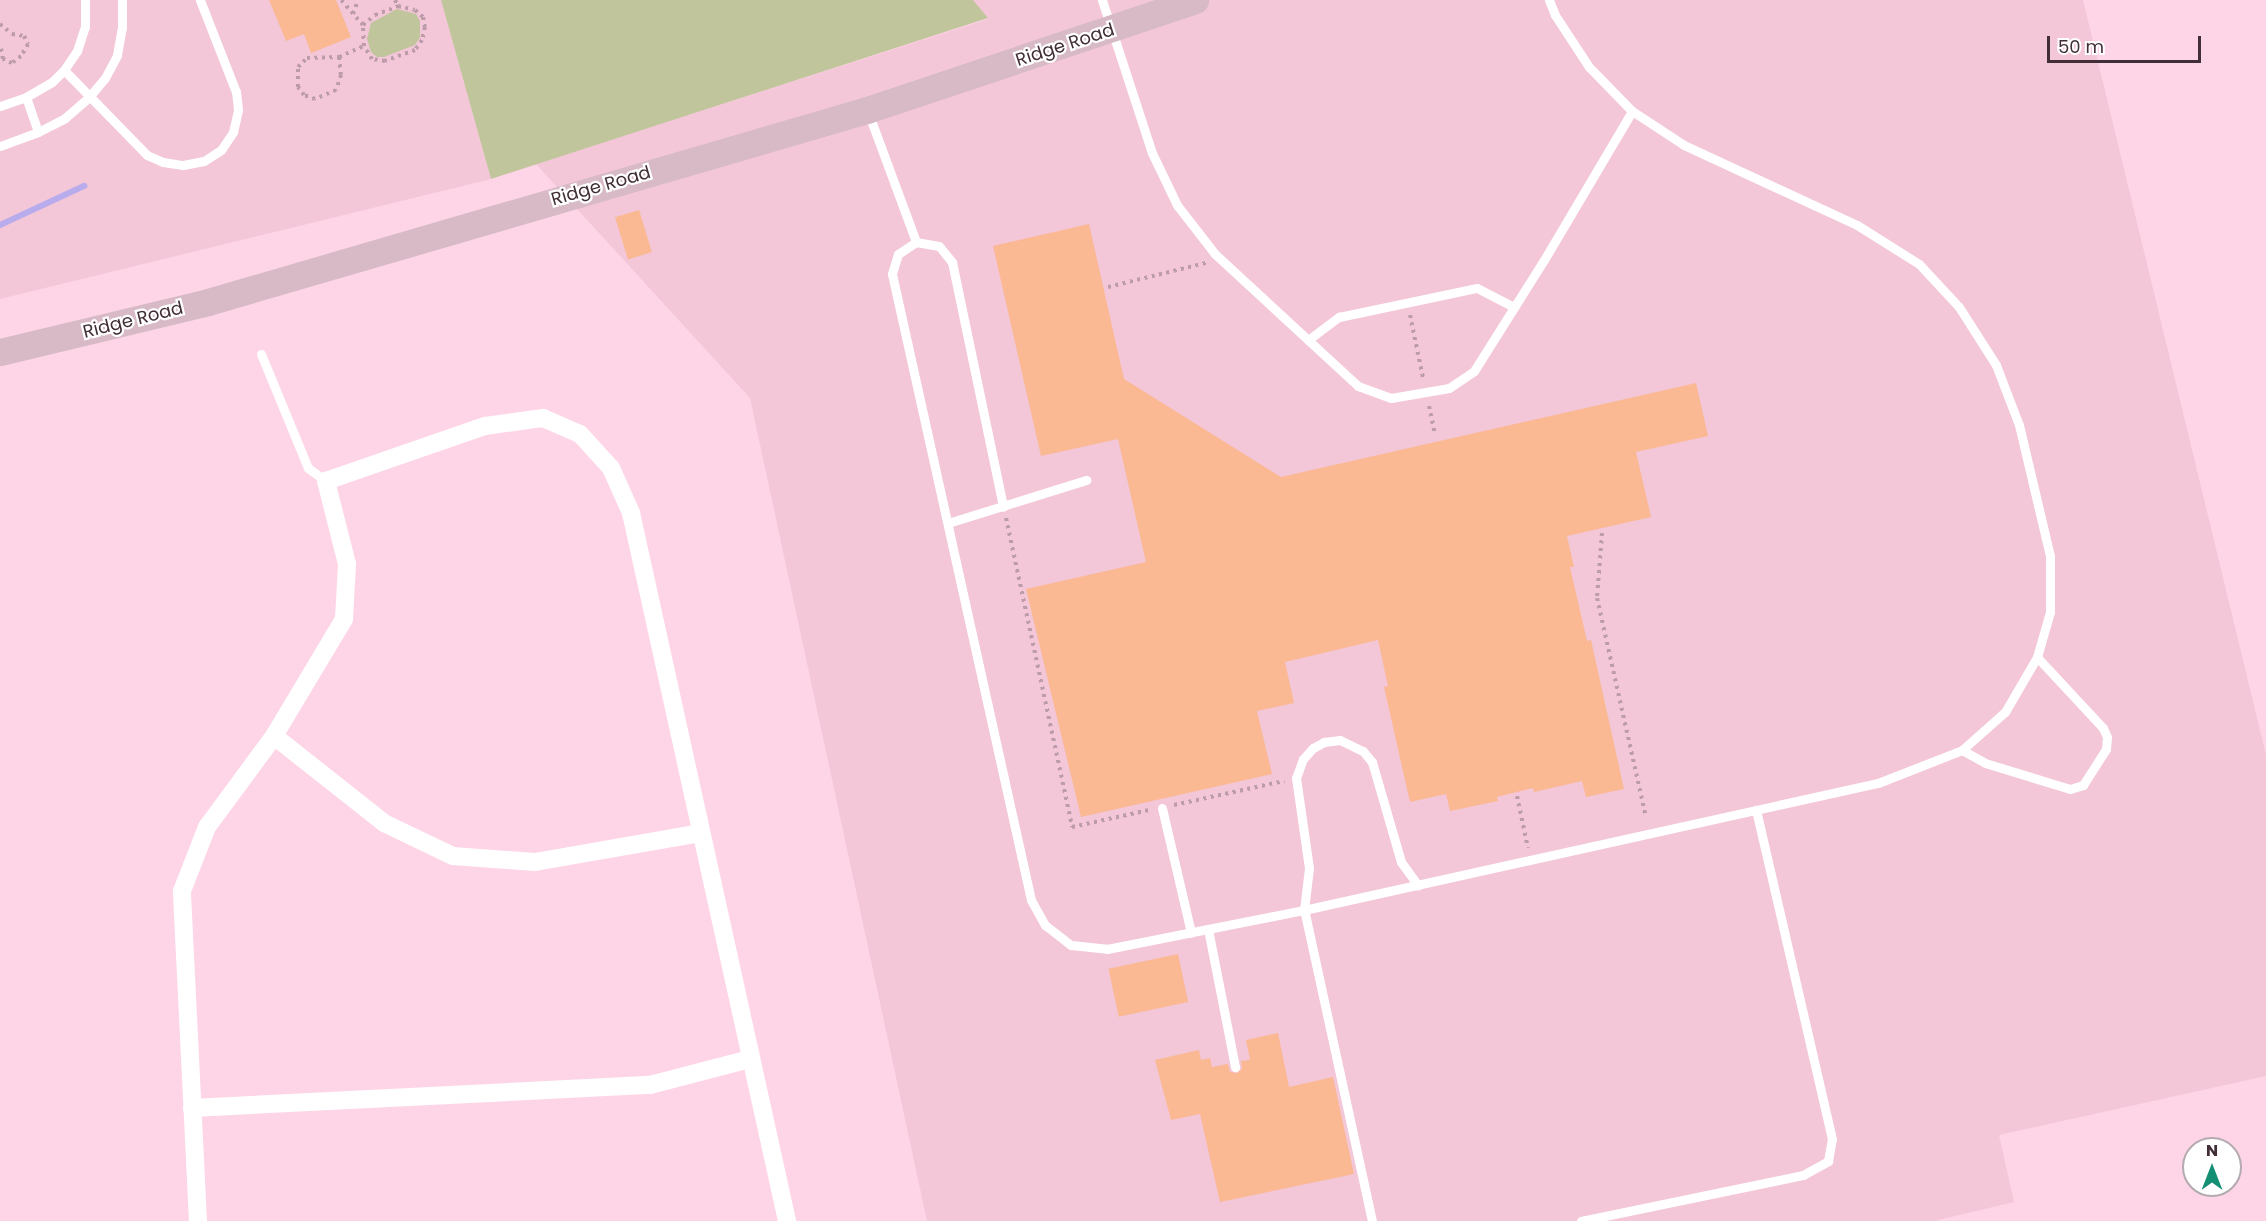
<!DOCTYPE html>
<style>
body{margin:0}
#map{position:relative;width:2266px;height:1221px;overflow:hidden;background:#fed5e6;font-family:Poppins,sans-serif}
div>[style]{position:absolute}
.built>*{inset:0;background:#f3c6d8}
.green>*{inset:0;background:#c1c59c}
.stream>*{height:6px;margin:-3px;padding:0 3px;transform-origin:3px;border-radius:3px;background:#b8aced}
.building>*{inset:0;background:#fab992;transform-origin:0 0}
.path>*{height:4px;margin-top:-2px;transform-origin:0;background:repeating-linear-gradient(90deg,#bd9caa 0 3px,transparent 0 7.5px)}
.lane>*{height:9px;margin:-4.5px;padding:0 4.5px;transform-origin:4.5px;border-radius:4.5px;background:#fff}
.street>*{height:18px;margin:-9px;padding:0 9px;transform-origin:9px;border-radius:9px;background:#fff}
.secondary>*{height:27px;margin:-13.5px;padding:0 13.5px;transform-origin:13.5px;border-radius:13.5px;background:#d7bac6}
span{translate:-50% -50%;white-space:nowrap;text-align:center;line-height:1.15;-webkit-text-stroke:4.5px #fff;paint-order:stroke}
.street-label{font-size:18px;color:#412e36}
.north{position:absolute;left:2182px;top:1137px;width:60px;height:60px;box-sizing:border-box;background:#fff;border:2px solid #b3abaf;border-radius:50%;rotate:0deg;font-size:16px;font-weight:700;line-height:24px;text-align:center;color:#412e36}
.north::after{content:'';display:block;margin:auto;width:21px;height:27px;background:#158f73;clip-path:polygon(50% 0,100% 100%,50% 72%,0 100%)}
.scale{position:absolute;left:2047px;top:36px;width:154px;height:27px;box-sizing:border-box;border:3px solid #412e36;border-top:0;padding-left:8px;font-size:18px;line-height:21px;white-space:nowrap;color:#412e36;-webkit-text-stroke:4px #fff;paint-order:stroke}
</style>
<div id="map">
<div class="built">
<i style="clip-path:polygon(0 0,441px 0,491px 179px,0 299px)"></i>
<i style="clip-path:polygon(973px 0,2083px 0,2266px 755px,2266px 1076px,1999px 1135px,2014px 1202px,1934px 1221px,927px 1221px,750px 398px,536px 164px,988px 19px)"></i>
</div>
<div class="green">
<i style="clip-path:polygon(441px 0,973px 0,988px 18px,491px 179px)"></i>
<i style="clip-path:polygon(397px 9px,416px 14px,420px 21px,420px 37px,415px 45px,384px 57px,377px 57px,371px 52px,367px 39px,371px 23px)"></i>
</div>
<div class="stream">
<i style="left:0;top:225px;width:93px;rotate:-24.9deg"></i>
</div>
<div class="building">
<i style="clip-path:polygon(269px 0,336px 0,351px 37px,311px 53px,304px 34px,286px 41px)"></i>
<i style="left:639px;top:210px;width:44px;height:25px;rotate:73deg"></i>
<i style="clip-path:polygon(1089px 224px,1124px 379px,1281px 477px,1696px 383px,1708px 436px,1636px 452px,1651px 517px,1567px 536px,1574px 567px,1570px 567px,1587px 641px,1591px 640px,1624px 789px,1586px 797px,1582px 781px,1534px 792px,1533px 788px,1497px 797px,1498px 801px,1450px 811px,1446px 794px,1410px 802px,1384px 687px,1388px 686px,1378px 640px,1285px 662px,1294px 703px,1257px 711px,1272px 774px,1081px 817px,1026px 589px,1146px 562px,1118px 439px,1041px 456px,993px 246px)"></i>
<i style="left:1178px;top:954px;width:49px;height:71px;rotate:78deg"></i>
<i style="clip-path:polygon(1278px 1033px,1289px 1087px,1333px 1077px,1354px 1174px,1220px 1202px,1200px 1114px,1171px 1120px,1155px 1060px,1199px 1050px,1201px 1060px,1210px 1058px,1212px 1067px,1228px 1064px,1230px 1072px,1237px 1073px,1242px 1069px,1241px 1061px,1250px 1060px,1246px 1040px)"></i>
</div>
<div class="path">
<i style="left:395px;top:0;width:7px;rotate:63deg"></i>
<i style="left:353px;top:14px;width:15px;rotate:-70deg"></i>
<i style="left:0;top:24px;width:16px;rotate:40deg"></i>
<i style="left:12px;top:34px;width:12px;rotate:9deg"></i>
<i style="left:24px;top:36px;width:9px;rotate:63deg"></i>
<i style="left:28px;top:44px;width:14px;rotate:120deg"></i>
<i style="left:21px;top:56px;width:11px;rotate:142deg"></i>
<i style="left:12px;top:63px;width:10px;rotate:-156deg"></i>
<i style="left:3px;top:59px;width:15px;rotate:-101deg"></i>
<i style="left:363px;top:25px;width:16px;rotate:-40deg"></i>
<i style="left:375px;top:15px;width:25px;rotate:-21deg"></i>
<i style="left:398px;top:6px;width:17px;rotate:13deg"></i>
<i style="left:415px;top:10px;width:11px;rotate:41deg"></i>
<i style="left:423px;top:17px;width:10px;rotate:79deg"></i>
<i style="left:425px;top:27px;width:13px;rotate:103deg"></i>
<i style="left:422px;top:40px;width:12px;rotate:125deg"></i>
<i style="left:415px;top:50px;width:32px;rotate:160deg"></i>
<i style="left:385px;top:61px;width:13px;rotate:-171deg"></i>
<i style="left:372px;top:59px;width:15px;rotate:-122deg"></i>
<i style="left:339px;top:57px;width:18px;rotate:84deg"></i>
<i style="left:341px;top:75px;width:16px;rotate:108deg"></i>
<i style="left:336px;top:90px;width:23px;rotate:157deg"></i>
<i style="left:315px;top:99px;width:12px;rotate:-160deg"></i>
<i style="left:304px;top:95px;width:10px;rotate:-127deg"></i>
<i style="left:298px;top:87px;width:20px;rotate:-90deg"></i>
<i style="left:298px;top:67px;width:13px;rotate:-45deg"></i>
<i style="left:307px;top:58px;width:32px;rotate:-2deg"></i>
<i style="left:339px;top:57px;width:27px;rotate:-24deg"></i>
<i style="left:364px;top:46px;width:21px;rotate:-93deg"></i>
<i style="left:363px;top:25px;width:33px;rotate:-131deg"></i>
<i style="left:1108px;top:287px;width:101px;rotate:-13.8deg"></i>
<i style="left:1410px;top:315px;width:64px;rotate:78.3deg"></i>
<i style="left:1429px;top:406px;width:29px;rotate:78deg"></i>
<i style="left:1006px;top:518px;width:316px;rotate:77.9deg"></i>
<i style="left:1072px;top:827px;width:79px;rotate:-12.4deg"></i>
<i style="left:1602px;top:533px;width:65px;rotate:94.4deg"></i>
<i style="left:1597px;top:598px;width:224px;rotate:77.4deg"></i>
<i style="left:1517px;top:796px;width:53px;rotate:78.1deg"></i>
<i style="left:1174px;top:805px;width:113px;rotate:-12.3deg"></i>
</div>
<div class="lane">
<i style="left:1102px;top:0;width:161px;rotate:71.9deg"></i>
<i style="left:1152px;top:153px;width:58px;rotate:64.3deg"></i>
<i style="left:1177px;top:205px;width:62px;rotate:52.2deg"></i>
<i style="left:1215px;top:254px;width:195px;rotate:42.7deg"></i>
<i style="left:1358px;top:386px;width:35px;rotate:20deg"></i>
<i style="left:1391px;top:398px;width:59px;rotate:-9.8deg"></i>
<i style="left:1449px;top:388px;width:30px;rotate:-34deg"></i>
<i style="left:1474px;top:371px;width:131px;rotate:-57.8deg"></i>
<i style="left:1544px;top:260px;width:173px;rotate:-59.4deg"></i>
<i style="left:64px;top:70px;width:119px;rotate:45.7deg"></i>
<i style="left:147px;top:155px;width:17px;rotate:24deg"></i>
<i style="left:163px;top:162px;width:20px;rotate:9deg"></i>
<i style="left:183px;top:165px;width:21px;rotate:-11deg"></i>
<i style="left:204px;top:161px;width:20px;rotate:-33deg"></i>
<i style="left:221px;top:150px;width:22px;rotate:-56deg"></i>
<i style="left:233px;top:132px;width:23px;rotate:-77deg"></i>
<i style="left:238px;top:110px;width:18px;rotate:-96deg"></i>
<i style="left:236px;top:92px;width:99px;rotate:-111.4deg"></i>
<i style="left:26px;top:97px;width:37px;rotate:71deg"></i>
<i style="left:0;top:106px;width:28px;rotate:-19deg"></i>
<i style="left:26px;top:97px;width:30px;rotate:-30deg"></i>
<i style="left:52px;top:82px;width:17px;rotate:-45deg"></i>
<i style="left:64px;top:70px;width:23px;rotate:-56deg"></i>
<i style="left:77px;top:51px;width:25px;rotate:-72deg"></i>
<i style="left:85px;top:27px;width:27px;rotate:-90deg"></i>
<i style="left:868px;top:112px;width:139px;rotate:69.7deg"></i>
<i style="left:916px;top:242px;width:22px;rotate:146deg"></i>
<i style="left:898px;top:254px;width:21px;rotate:107deg"></i>
<i style="left:892px;top:274px;width:641px;rotate:77.48deg"></i>
<i style="left:1031px;top:900px;width:29px;rotate:61deg"></i>
<i style="left:1045px;top:925px;width:33px;rotate:38deg"></i>
<i style="left:1071px;top:945px;width:36px;rotate:6deg"></i>
<i style="left:1107px;top:949px;width:201px;rotate:-11.2deg"></i>
<i style="left:1304px;top:910px;width:588px;rotate:-12.48deg"></i>
<i style="left:1878px;top:783px;width:90px;rotate:-21.4deg"></i>
<i style="left:1962px;top:750px;width:57px;rotate:-41.5deg"></i>
<i style="left:2005px;top:712px;width:64px;rotate:-59.8deg"></i>
<i style="left:2037px;top:657px;width:47px;rotate:-73.9deg"></i>
<i style="left:2050px;top:612px;width:56px;rotate:-90deg"></i>
<i style="left:2050px;top:556px;width:135px;rotate:-103.3deg"></i>
<i style="left:2019px;top:425px;width:64px;rotate:-111deg"></i>
<i style="left:1996px;top:365px;width:69px;rotate:-122.5deg"></i>
<i style="left:1959px;top:307px;width:59px;rotate:-132.9deg"></i>
<i style="left:1919px;top:264px;width:73px;rotate:-147.8deg"></i>
<i style="left:1857px;top:225px;width:191px;rotate:-155.2deg"></i>
<i style="left:1684px;top:145px;width:62px;rotate:-146.8deg"></i>
<i style="left:1632px;top:111px;width:62px;rotate:-134.3deg"></i>
<i style="left:1589px;top:67px;width:62px;rotate:-123.2deg"></i>
<i style="left:1555px;top:15px;width:16px;rotate:-112deg"></i>
<i style="left:0;top:146px;width:40px;rotate:-20.2deg"></i>
<i style="left:38px;top:132px;width:30px;rotate:-27deg"></i>
<i style="left:65px;top:118px;width:32px;rotate:-41deg"></i>
<i style="left:89px;top:97px;width:25px;rotate:-50deg"></i>
<i style="left:105px;top:78px;width:26px;rotate:-62deg"></i>
<i style="left:117px;top:55px;width:27px;rotate:-80deg"></i>
<i style="left:122px;top:28px;width:28px;rotate:-90deg"></i>
<i style="left:916px;top:242px;width:23px;rotate:10deg"></i>
<i style="left:939px;top:246px;width:21px;rotate:51deg"></i>
<i style="left:952px;top:262px;width:250px;rotate:78.2deg"></i>
<i style="left:1308px;top:340px;width:39px;rotate:-37deg"></i>
<i style="left:1339px;top:317px;width:141px;rotate:-11.9deg"></i>
<i style="left:1477px;top:288px;width:42px;rotate:27.2deg"></i>
<i style="left:261px;top:354px;width:123px;rotate:67.6deg"></i>
<i style="left:308px;top:468px;width:22px;rotate:36deg"></i>
<i style="left:948px;top:523px;width:145px;rotate:-17.3deg"></i>
<i style="left:1962px;top:750px;width:26px;rotate:29deg"></i>
<i style="left:1985px;top:763px;width:89px;rotate:17deg"></i>
<i style="left:2070px;top:789px;width:14px;rotate:-17deg"></i>
<i style="left:2083px;top:785px;width:43px;rotate:-57.4deg"></i>
<i style="left:2106px;top:749px;width:12px;rotate:-85deg"></i>
<i style="left:2107px;top:737px;width:10px;rotate:-114deg"></i>
<i style="left:2103px;top:728px;width:97px;rotate:-132.9deg"></i>
<i style="left:1162px;top:808px;width:128px;rotate:76.9deg"></i>
<i style="left:1208px;top:929px;width:141px;rotate:78.9deg"></i>
<i style="left:1372px;top:1221px;width:318px;rotate:-102.3deg"></i>
<i style="left:1304px;top:910px;width:42px;rotate:-83.2deg"></i>
<i style="left:1309px;top:868px;width:91px;rotate:-98.2deg"></i>
<i style="left:1296px;top:778px;width:20px;rotate:-70deg"></i>
<i style="left:1303px;top:759px;width:15px;rotate:-48deg"></i>
<i style="left:1313px;top:748px;width:13px;rotate:-29deg"></i>
<i style="left:1324px;top:742px;width:16px;rotate:-7deg"></i>
<i style="left:1340px;top:740px;width:25px;rotate:26deg"></i>
<i style="left:1363px;top:751px;width:14px;rotate:51deg"></i>
<i style="left:1372px;top:762px;width:104px;rotate:73.8deg"></i>
<i style="left:1401px;top:862px;width:29px;rotate:54deg"></i>
<i style="left:1581px;top:1221px;width:227px;rotate:-11.7deg"></i>
<i style="left:1803px;top:1175px;width:29px;rotate:-29deg"></i>
<i style="left:1828px;top:1161px;width:22px;rotate:-80deg"></i>
<i style="left:1832px;top:1139px;width:338px;rotate:-103deg"></i>
</div>
<div class="street">
<i style="left:274px;top:736px;width:140px;rotate:38.3deg"></i>
<i style="left:384px;top:823px;width:76px;rotate:25.6deg"></i>
<i style="left:453px;top:856px;width:82px;rotate:4.2deg"></i>
<i style="left:535px;top:862px;width:169px;rotate:-9.9deg"></i>
<i style="left:192px;top:1108px;width:459px;rotate:-2.9deg"></i>
<i style="left:650px;top:1085px;width:103px;rotate:-14.6deg"></i>
<i style="left:198px;top:1221px;width:330px;rotate:-92.8deg"></i>
<i style="left:182px;top:891px;width:69px;rotate:-68.7deg"></i>
<i style="left:207px;top:827px;width:113px;rotate:-53.6deg"></i>
<i style="left:274px;top:736px;width:136px;rotate:-59.1deg"></i>
<i style="left:344px;top:619px;width:55px;rotate:-86.9deg"></i>
<i style="left:347px;top:564px;width:86px;rotate:-104.2deg"></i>
<i style="left:326px;top:481px;width:168px;rotate:-19.1deg"></i>
<i style="left:485px;top:426px;width:59px;rotate:-7.9deg"></i>
<i style="left:543px;top:418px;width:40px;rotate:23.4deg"></i>
<i style="left:580px;top:434px;width:46px;rotate:47.6deg"></i>
<i style="left:611px;top:468px;width:49px;rotate:66deg"></i>
<i style="left:631px;top:513px;width:725px;rotate:77.57deg"></i>
</div>
<div class="secondary">
<i style="left:0;top:352px;width:214px;rotate:-13.5deg"></i>
<i style="left:208px;top:302px;width:686px;rotate:-16.24deg"></i>
<i style="left:867px;top:110px;width:346px;rotate:-18.5deg"></i>
</div>
<div class="street-label">
<span style="left:1065px;top:45px;rotate:-18deg">Ridge Road</span>
<span style="left:601px;top:186px;rotate:-16deg">Ridge Road</span>
<span style="left:133px;top:320px;rotate:-14deg">Ridge Road</span>
</div>
<div class="north">N</div>
<div class="scale">50 m</div>
</div>
